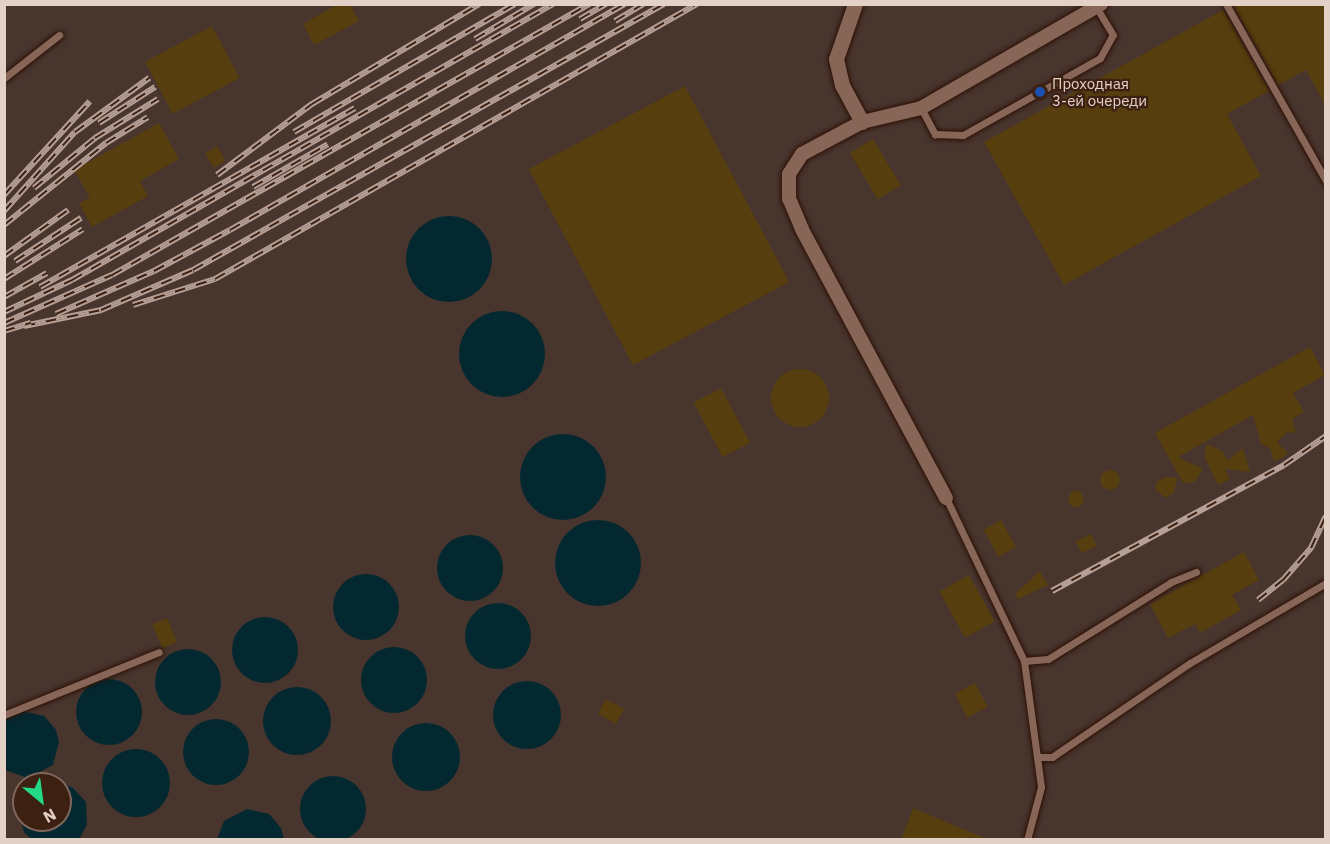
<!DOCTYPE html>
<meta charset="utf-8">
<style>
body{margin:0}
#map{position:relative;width:1330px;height:844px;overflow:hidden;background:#472a1c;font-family:"IBM Plex Sans",sans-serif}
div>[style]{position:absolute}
.industrial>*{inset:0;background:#48352e}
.water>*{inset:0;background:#042830}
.round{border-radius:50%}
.building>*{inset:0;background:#563e0f;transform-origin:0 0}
.roads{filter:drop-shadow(0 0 2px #2c1105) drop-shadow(0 0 2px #2c1105)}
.lane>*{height:7px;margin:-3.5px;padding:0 3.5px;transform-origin:3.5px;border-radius:3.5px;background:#886657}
.street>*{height:14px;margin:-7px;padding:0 7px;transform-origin:7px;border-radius:7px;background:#886657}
.secondary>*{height:15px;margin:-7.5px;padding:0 7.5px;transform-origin:7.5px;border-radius:7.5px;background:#886657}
.rail>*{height:6px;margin-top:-3px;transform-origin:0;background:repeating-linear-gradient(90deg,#3c2012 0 11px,#b6a096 0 22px);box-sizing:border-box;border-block:2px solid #b6a096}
.dots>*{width:16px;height:16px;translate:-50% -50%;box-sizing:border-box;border:3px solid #3c2012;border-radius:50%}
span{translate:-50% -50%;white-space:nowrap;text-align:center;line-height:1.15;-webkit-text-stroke:4.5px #3c2012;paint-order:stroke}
.poi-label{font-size:15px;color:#e3d0c7}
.left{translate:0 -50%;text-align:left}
.frame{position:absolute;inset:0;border:6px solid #e3d0c7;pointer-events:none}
.north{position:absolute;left:12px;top:772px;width:60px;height:60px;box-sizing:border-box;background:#3c2012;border:2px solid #7f665a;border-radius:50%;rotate:151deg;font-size:16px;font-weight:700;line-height:24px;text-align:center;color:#e3d0c7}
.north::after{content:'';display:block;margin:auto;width:21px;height:27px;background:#23d886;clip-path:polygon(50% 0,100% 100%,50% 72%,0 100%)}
</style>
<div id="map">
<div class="industrial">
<i style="clip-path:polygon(evenodd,5px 5px,1325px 5px,1325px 839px,5px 840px,5px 5px,24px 784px,60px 784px,60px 820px,24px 820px,24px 784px)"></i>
</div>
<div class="water">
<i class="round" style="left:406px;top:216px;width:86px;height:86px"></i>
<i class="round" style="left:459px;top:311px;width:86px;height:86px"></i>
<i class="round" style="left:520px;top:434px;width:86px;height:86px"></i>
<i class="round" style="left:555px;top:520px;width:86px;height:86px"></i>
<i class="round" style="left:437px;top:535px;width:66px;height:66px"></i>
<i class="round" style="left:333px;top:574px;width:66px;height:66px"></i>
<i class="round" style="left:465px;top:603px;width:66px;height:66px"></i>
<i class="round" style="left:232px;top:617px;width:66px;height:66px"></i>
<i class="round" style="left:361px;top:647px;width:66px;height:66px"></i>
<i class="round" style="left:155px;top:649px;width:66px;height:66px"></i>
<i class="round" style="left:76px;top:679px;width:66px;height:66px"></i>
<i class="round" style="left:493px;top:681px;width:68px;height:68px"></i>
<i class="round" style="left:263px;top:687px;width:68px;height:68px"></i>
<i style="clip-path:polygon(22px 711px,44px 716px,56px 730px,59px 742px,53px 765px,28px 778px,5px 770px,4px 718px)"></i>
<i class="round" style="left:183px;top:719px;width:66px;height:66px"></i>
<i class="round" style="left:392px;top:723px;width:68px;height:68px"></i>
<i class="round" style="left:102px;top:749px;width:68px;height:68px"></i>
<i class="round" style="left:300px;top:776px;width:66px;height:66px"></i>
<i style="clip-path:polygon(51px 783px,63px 784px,73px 788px,86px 802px,87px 825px,79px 839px,31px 839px,24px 832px,21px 820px,24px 804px,24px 820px,60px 820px,60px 784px,47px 784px)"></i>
<i style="clip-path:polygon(247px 809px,269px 814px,281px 828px,284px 839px,217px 839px,224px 821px)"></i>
</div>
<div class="building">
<i style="clip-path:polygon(338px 4px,350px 4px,359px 21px,314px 45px,303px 24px)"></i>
<i style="clip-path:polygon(1233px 4px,1326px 4px,1326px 106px,1306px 70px,1278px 85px)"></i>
<i style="clip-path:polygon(1223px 10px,1269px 91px,1227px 114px,1261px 176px,1064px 285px,984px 142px)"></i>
<i style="left:212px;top:26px;width:59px;height:76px;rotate:62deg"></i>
<i style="left:685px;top:86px;width:222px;height:177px;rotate:62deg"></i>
<i style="clip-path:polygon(159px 123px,179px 159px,140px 181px,148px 196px,92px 227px,79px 203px,90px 198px,74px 170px)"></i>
<i style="left:873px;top:139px;width:54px;height:27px;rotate:59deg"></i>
<i style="left:217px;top:146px;width:17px;height:14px;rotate:59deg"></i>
<i style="clip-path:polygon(1310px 347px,1325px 375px,1293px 393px,1304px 412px,1292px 419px,1296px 433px,1287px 432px,1277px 442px,1288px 453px,1283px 458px,1274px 461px,1270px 448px,1261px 444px,1253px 415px,1178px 457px,1203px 469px,1195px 482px,1183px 483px,1155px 433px)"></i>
<i class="round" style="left:771px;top:369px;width:58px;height:58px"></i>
<i style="left:721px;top:388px;width:62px;height:31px;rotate:62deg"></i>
<i style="clip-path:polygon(1206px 444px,1221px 450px,1228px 460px,1243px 448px,1250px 472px,1225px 469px,1230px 479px,1218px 485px,1205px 458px)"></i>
<i class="round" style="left:1100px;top:470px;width:20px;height:20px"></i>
<i style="clip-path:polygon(1165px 477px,1177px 478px,1174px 493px,1165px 498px,1155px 488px,1157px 482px)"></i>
<i class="round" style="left:1068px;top:491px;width:16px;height:16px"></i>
<i style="left:1001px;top:520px;width:31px;height:20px;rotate:61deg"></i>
<i style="left:1091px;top:534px;width:13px;height:17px;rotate:63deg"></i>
<i style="clip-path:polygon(1244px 552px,1259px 580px,1232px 595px,1241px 610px,1200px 633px,1195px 624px,1168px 638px,1150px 604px)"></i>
<i style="clip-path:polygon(1040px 571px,1048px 585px,1018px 599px,1015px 594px)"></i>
<i style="left:969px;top:575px;width:53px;height:34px;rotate:61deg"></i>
<i style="left:167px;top:618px;width:26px;height:16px;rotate:67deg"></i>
<i style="left:975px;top:683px;width:27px;height:23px;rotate:62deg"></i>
<i style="left:606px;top:699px;width:21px;height:17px;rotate:29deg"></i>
<i style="clip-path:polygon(913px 808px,987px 839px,987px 840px,901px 840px)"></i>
</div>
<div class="roads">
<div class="lane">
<i style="left:1226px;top:4px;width:203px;rotate:60.5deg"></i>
<i style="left:4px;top:78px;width:70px;rotate:-38deg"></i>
<i style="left:921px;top:108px;width:30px;rotate:62deg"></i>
<i style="left:935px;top:134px;width:28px;rotate:2deg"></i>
<i style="left:963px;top:135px;width:157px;rotate:-29.3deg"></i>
<i style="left:1100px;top:58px;width:26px;rotate:-61deg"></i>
<i style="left:1113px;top:35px;width:33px;rotate:-121deg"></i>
<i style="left:946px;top:498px;width:181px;rotate:64.4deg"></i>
<i style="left:1024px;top:661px;width:127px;rotate:82.3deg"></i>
<i style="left:1041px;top:787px;width:55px;rotate:104.8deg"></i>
<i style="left:1024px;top:661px;width:24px;rotate:-5deg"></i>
<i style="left:1048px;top:659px;width:145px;rotate:-32deg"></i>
<i style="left:1171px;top:582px;width:27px;rotate:-22deg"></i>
<i style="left:4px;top:715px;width:167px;rotate:-22.1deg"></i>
<i style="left:1037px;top:757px;width:15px"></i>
<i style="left:1052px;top:757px;width:167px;rotate:-34.3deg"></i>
<i style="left:1190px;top:663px;width:158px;rotate:-30.5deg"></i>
</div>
<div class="street">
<i style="left:946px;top:498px;width:305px;rotate:-118.2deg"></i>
<i style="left:802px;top:229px;width:33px;rotate:-113deg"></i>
<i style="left:789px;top:199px;width:25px;rotate:-90deg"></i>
<i style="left:789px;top:174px;width:24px;rotate:-57deg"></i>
<i style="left:802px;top:154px;width:68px;rotate:-28.1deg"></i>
<i style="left:862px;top:122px;width:61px;rotate:-13.3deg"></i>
<i style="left:921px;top:108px;width:208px;rotate:-30deg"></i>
</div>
<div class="secondary">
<i style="left:855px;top:4px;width:58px;rotate:109.1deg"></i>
<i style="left:836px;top:59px;width:27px;rotate:77deg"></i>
<i style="left:842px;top:85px;width:42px;rotate:61.6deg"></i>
</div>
</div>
<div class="rail">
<i style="left:580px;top:19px;width:30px;rotate:-30deg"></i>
<i style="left:615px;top:21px;width:33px;rotate:-31deg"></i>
<i style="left:475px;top:39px;width:69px;rotate:-30.7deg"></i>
<i style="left:99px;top:123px;width:67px;rotate:-32.7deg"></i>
<i style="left:294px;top:132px;width:255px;rotate:-30.1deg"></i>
<i style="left:217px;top:175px;width:119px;rotate:-36.8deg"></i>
<i style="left:312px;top:104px;width:195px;rotate:-30.9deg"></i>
<i style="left:253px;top:187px;width:86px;rotate:-29.8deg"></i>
<i style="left:34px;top:188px;width:79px;rotate:-39.3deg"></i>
<i style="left:95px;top:138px;width:74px;rotate:-31.8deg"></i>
<i style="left:4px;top:195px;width:127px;rotate:-47.5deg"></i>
<i style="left:4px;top:211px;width:106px;rotate:-48.1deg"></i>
<i style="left:75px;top:132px;width:92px;rotate:-36.1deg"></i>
<i style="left:4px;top:225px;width:131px;rotate:-38.8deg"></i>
<i style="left:106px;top:143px;width:49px;rotate:-31.8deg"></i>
<i style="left:4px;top:256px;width:79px;rotate:-35.7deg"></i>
<i style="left:15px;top:261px;width:79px;rotate:-33.1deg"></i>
<i style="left:4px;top:279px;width:93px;rotate:-32.3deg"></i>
<i style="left:40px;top:287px;width:362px;rotate:-29.6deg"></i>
<i style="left:4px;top:297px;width:49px;rotate:-29.2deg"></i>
<i style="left:133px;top:305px;width:86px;rotate:-17.6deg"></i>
<i style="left:215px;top:279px;width:555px;rotate:-29.71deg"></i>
<i style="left:4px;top:312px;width:75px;rotate:-25.2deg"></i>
<i style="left:72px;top:280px;width:555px;rotate:-29.85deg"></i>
<i style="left:56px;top:314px;width:107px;rotate:-23.7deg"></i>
<i style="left:154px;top:271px;width:86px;rotate:-28.3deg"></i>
<i style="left:230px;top:230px;width:455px;rotate:-29.8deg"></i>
<i style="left:4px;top:323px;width:118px;rotate:-24deg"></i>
<i style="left:112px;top:275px;width:549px;rotate:-29.6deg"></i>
<i style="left:24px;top:326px;width:79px;rotate:-11.7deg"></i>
<i style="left:101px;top:310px;width:100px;rotate:-23.5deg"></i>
<i style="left:193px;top:270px;width:541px;rotate:-29.46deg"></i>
<i style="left:4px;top:331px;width:28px;rotate:-17deg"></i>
<i style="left:1052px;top:591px;width:264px;rotate:-28.5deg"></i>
<i style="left:1284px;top:465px;width:51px;rotate:-34.6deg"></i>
<i style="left:1258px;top:600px;width:32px;rotate:-39deg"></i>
<i style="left:1283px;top:580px;width:43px;rotate:-48.8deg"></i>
<i style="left:1311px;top:548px;width:35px;rotate:-65deg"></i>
</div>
<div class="dots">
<i style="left:1040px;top:92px;background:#1a4fb4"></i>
</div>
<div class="poi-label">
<span class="left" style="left:1052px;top:92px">Проходная<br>3-ей очереди</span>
</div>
<div class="frame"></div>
<div class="north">N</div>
</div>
